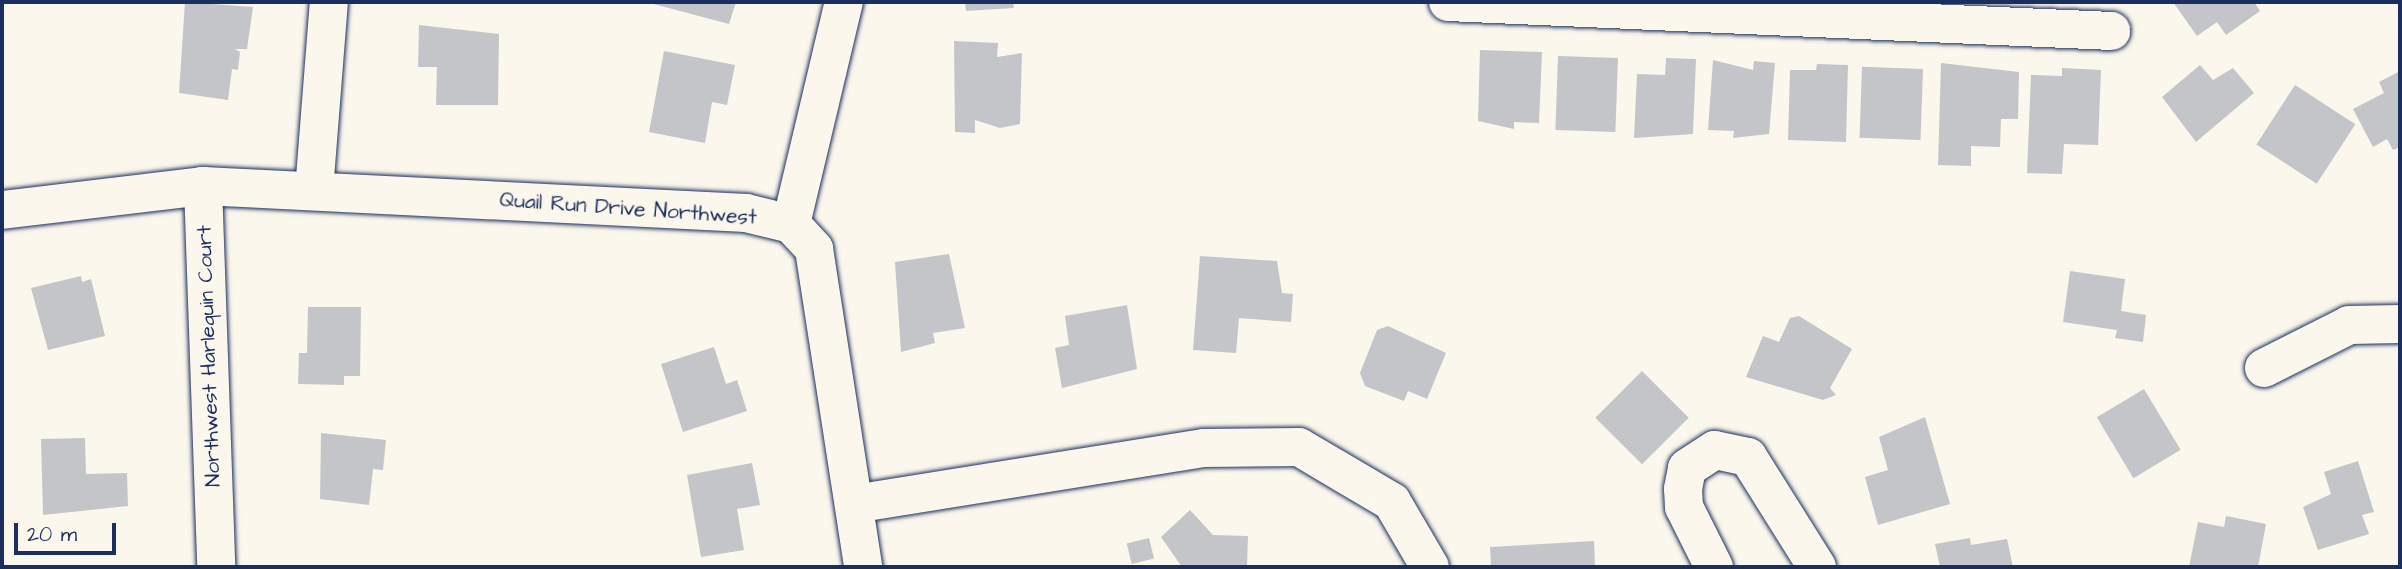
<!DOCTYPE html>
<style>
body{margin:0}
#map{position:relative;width:2402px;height:569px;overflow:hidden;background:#fbf7ec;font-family:"Architects Daughter",sans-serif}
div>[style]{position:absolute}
.building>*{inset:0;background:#c3c5c9;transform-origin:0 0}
.roads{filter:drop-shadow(0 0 2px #1b2f5e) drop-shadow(0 0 2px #1b2f5e)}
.minor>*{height:38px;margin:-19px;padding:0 19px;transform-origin:19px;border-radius:19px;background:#fbf7ec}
span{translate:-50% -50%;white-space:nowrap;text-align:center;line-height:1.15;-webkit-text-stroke:5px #fbf7ec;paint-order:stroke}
.street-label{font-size:21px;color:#1b2f5e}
.frame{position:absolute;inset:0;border:4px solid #1b2f5e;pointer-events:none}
.scale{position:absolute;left:14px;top:523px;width:102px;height:32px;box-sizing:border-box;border:4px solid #1b2f5e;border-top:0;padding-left:9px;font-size:21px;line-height:24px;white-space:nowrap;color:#1b2f5e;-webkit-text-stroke:5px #fbf7ec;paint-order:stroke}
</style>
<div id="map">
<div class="building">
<i style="clip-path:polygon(185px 2px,253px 7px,247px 49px,235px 49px,240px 52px,238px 70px,232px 69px,228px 100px,179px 93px)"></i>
<i style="clip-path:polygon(646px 2px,736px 2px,729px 24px)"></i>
<i style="clip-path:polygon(965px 2px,1013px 2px,1014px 8px,966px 11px)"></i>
<i style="clip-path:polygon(2173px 2px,2254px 2px,2260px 11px,2226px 35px,2217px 22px,2197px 36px)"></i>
<i style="clip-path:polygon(419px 25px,499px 34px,498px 105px,436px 105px,437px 67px,418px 67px)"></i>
<i style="clip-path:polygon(954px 41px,998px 43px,997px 57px,1022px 53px,1020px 124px,1000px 128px,975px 120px,975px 133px,955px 132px)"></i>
<i style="clip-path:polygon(1480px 50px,1542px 52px,1539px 123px,1514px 122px,1514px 129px,1478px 121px)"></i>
<i style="clip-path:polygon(664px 51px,735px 65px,727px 105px,712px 102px,705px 143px,649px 132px)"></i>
<i style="left:1558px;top:56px;width:60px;height:74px;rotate:2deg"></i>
<i style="clip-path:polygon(1666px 58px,1696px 59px,1693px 134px,1634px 138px,1637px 74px,1665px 75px)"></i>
<i style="clip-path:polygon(1713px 60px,1753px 70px,1754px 61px,1775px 63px,1769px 134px,1733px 138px,1734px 131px,1708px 130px)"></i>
<i style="clip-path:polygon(1941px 63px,2019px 72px,2018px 119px,2001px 119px,2000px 147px,1971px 146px,1971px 166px,1938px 165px)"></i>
<i style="clip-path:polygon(1817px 64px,1848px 65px,1846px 142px,1788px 140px,1790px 70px,1816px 70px)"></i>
<i style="clip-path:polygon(2200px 65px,2213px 80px,2233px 68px,2254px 93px,2196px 142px,2162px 97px)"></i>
<i style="clip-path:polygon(2062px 68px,2101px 70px,2098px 145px,2064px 144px,2062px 174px,2027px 173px,2031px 75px,2062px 76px)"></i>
<i style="left:1923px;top:69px;width:71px;height:61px;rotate:92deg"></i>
<i style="clip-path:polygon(2400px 71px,2400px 147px,2393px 150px,2387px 139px,2373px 147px,2353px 109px,2384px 93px,2379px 82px)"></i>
<i style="left:2295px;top:85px;width:72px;height:71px;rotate:33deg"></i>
<i style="clip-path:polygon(949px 254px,965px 328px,933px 333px,935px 343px,901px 352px,895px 262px)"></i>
<i style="clip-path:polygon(1200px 256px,1277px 261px,1282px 293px,1293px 294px,1291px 322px,1239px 318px,1236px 353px,1193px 350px)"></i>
<i style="clip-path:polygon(2070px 271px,2125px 279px,2121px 311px,2146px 315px,2143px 342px,2115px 338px,2117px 330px,2063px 322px)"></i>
<i style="clip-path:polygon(81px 276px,82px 282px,91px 279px,105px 336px,48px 350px,31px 288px)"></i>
<i style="clip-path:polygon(1127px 305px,1137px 369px,1062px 388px,1055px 348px,1069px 345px,1065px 316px)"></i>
<i style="clip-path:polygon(308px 307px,361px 307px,360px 376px,344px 376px,344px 385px,298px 384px,299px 353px,307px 353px)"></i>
<i style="clip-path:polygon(1799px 316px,1852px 349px,1830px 388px,1836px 395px,1823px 400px,1746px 377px,1763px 336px,1779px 342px,1790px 318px)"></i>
<i style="clip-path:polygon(1388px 326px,1446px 353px,1427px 399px,1408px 391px,1404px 401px,1365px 386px,1360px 373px,1377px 330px)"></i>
<i style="clip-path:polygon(714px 347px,726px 384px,737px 380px,747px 411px,683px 432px,661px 364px)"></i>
<i style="left:1642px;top:371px;width:66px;height:66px;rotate:45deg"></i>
<i style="left:2144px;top:389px;width:71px;height:55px;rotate:59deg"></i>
<i style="clip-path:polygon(1925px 417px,1950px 504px,1878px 525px,1865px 477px,1888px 470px,1879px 437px)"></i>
<i style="clip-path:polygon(321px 433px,386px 440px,383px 470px,373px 469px,369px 505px,320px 499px)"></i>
<i style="clip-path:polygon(85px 438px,86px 474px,127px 473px,128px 506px,43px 515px,41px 439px)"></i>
<i style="clip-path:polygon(2358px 461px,2374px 512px,2362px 515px,2369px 534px,2318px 550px,2303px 507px,2331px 494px,2324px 472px)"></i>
<i style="clip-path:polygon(752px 463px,760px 505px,737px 509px,744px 550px,701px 557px,687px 475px)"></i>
<i style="clip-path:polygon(1190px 510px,1213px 535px,1248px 536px,1247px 567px,1182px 567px,1161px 537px)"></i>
<i style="clip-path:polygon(2226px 516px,2266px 524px,2258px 567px,2189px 567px,2198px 522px,2224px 527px)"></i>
<i style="left:1149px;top:538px;width:21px;height:23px;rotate:76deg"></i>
<i style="clip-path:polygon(1970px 538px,1971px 545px,2007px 539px,2013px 567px,1940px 567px,1935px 544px)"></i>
<i style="clip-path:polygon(1594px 541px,1595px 567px,1491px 567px,1490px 547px)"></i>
</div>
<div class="roads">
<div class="minor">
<i style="left:1448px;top:2px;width:664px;rotate:2.5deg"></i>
<i style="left:203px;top:186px;width:381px;rotate:88deg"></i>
<i style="left:314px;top:191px;width:190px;rotate:-85.5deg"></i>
<i style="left:2px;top:210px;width:202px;rotate:-6.8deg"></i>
<i style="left:203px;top:186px;width:544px;rotate:2.85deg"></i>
<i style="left:746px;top:213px;width:46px;rotate:13.7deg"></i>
<i style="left:791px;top:224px;width:34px;rotate:47deg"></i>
<i style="left:814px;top:249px;width:322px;rotate:81.2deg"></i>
<i style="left:791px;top:224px;width:228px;rotate:-76.6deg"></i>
<i style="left:2264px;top:368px;width:95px;rotate:-26.8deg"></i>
<i style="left:2349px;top:325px;width:51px;rotate:-1.1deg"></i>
<i style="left:854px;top:504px;width:354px;rotate:-9.1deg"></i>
<i style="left:1204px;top:448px;width:95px;rotate:-0.6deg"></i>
<i style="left:1299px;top:447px;width:108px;rotate:30.6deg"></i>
<i style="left:1392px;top:502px;width:75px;rotate:59.7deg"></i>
<i style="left:1714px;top:567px;width:67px;rotate:-116.6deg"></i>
<i style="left:1684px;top:507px;width:18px;rotate:-93deg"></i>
<i style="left:1683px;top:489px;width:21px;rotate:-79deg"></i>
<i style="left:1687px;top:468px;width:33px;rotate:-33deg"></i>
<i style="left:1715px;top:450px;width:34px;rotate:12deg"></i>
<i style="left:1748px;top:457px;width:130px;rotate:57.9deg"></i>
</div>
</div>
<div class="street-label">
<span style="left:628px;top:209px;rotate:4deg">Quail Run Drive Northwest</span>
<span style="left:209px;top:356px;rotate:-92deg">Northwest Harlequin Court</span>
</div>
<div class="frame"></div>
<div class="scale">20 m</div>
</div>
